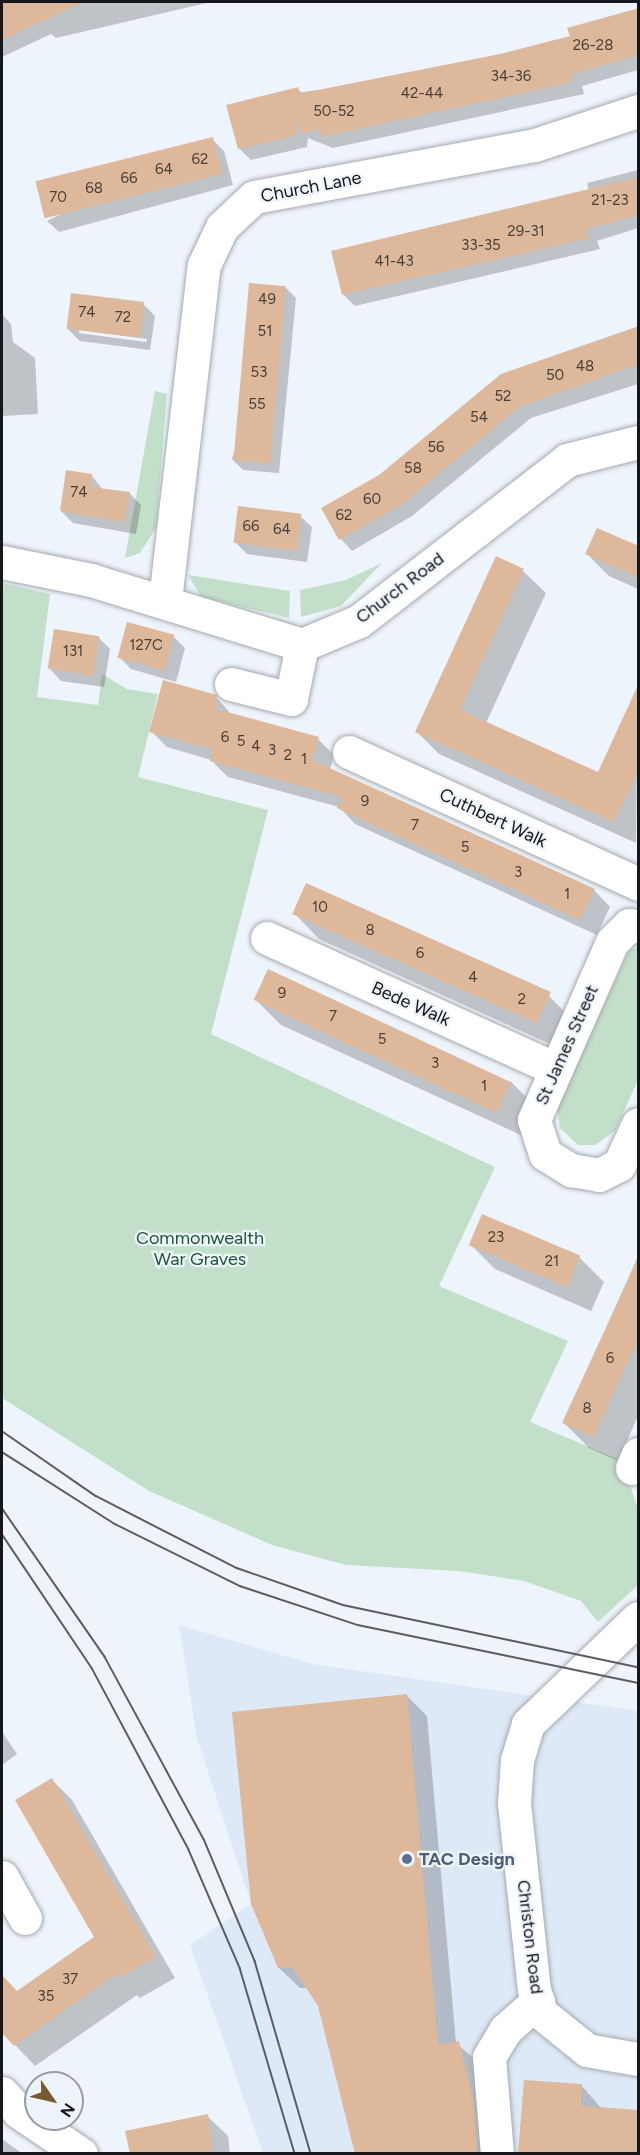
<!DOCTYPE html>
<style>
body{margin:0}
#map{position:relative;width:640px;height:2155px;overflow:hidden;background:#eef4fb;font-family:Figtree,sans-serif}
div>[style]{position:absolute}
.built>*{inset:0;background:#dee9f7}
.green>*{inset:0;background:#c2e0c9}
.shadow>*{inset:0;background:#0003}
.building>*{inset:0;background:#deb89a;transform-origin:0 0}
.roads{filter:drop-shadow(0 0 2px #a4aab0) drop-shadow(0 0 2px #a4aab0)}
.minor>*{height:33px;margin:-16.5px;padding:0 16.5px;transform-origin:16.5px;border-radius:16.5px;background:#fff}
.tram>*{height:1.5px;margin:-0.75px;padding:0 0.75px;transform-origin:0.75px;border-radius:0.75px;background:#5a5d62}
.dots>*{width:16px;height:16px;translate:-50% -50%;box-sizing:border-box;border:3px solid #eef4fb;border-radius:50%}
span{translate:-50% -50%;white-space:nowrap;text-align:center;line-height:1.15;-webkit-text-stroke:4.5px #eef4fb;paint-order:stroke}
.number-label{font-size:15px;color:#473f3a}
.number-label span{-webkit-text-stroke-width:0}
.street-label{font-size:18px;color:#15171a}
.park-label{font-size:18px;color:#195731}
.service-label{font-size:18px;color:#4e5e75;font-weight:700}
.left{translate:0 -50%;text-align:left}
.frame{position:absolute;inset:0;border:3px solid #15171a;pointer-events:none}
.north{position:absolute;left:24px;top:2071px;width:60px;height:60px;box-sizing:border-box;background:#eef4fb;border:2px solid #979ca1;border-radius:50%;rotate:124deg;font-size:16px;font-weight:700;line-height:24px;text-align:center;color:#15171a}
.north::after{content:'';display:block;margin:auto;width:21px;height:27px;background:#775b2e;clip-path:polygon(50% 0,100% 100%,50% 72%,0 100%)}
</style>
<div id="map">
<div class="built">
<i style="clip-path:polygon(179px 1625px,312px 1664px,638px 1711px,638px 2153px,263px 2153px,190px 1945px,251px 1904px,197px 1738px)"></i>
</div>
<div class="green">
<i style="clip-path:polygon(155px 391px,167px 394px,156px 528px,140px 553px,125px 558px)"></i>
<i style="clip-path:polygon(382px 563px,341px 606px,301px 617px,300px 590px,346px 580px)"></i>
<i style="clip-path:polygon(188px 575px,290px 591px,289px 618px,201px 597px)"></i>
<i style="clip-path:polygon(2px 583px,50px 594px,37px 697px,98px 705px,102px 674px,127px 689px,158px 694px,138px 777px,268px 810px,211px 1034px,495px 1167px,439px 1286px,568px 1341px,530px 1422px,622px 1461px,638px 1509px,638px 1585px,598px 1622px,581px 1601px,524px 1581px,459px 1571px,346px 1565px,272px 1545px,149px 1491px,2px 1398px)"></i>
<i style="clip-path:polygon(638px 947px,638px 1080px,615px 1131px,595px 1145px,578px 1145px,560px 1128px,557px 1106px,629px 951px)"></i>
</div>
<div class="shadow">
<i style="clip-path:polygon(2px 2px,211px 2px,56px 38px,51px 34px,2px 57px)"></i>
<i style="clip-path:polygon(638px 9px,638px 70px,582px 86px,584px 94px,333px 148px,308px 138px,307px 147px,251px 160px,239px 148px,298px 89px,303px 94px,500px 55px,572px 37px)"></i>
<i style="clip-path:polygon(212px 139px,224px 151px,233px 185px,59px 232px,47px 221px)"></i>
<i style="clip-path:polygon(638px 170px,638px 228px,597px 241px,600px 249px,355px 306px,343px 294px,589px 192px,587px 183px)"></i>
<i style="clip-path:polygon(285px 287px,296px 298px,279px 473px,243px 470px,232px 459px)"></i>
<i style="clip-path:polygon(evenodd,143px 304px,155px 316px,150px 350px,80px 341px,68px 329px,143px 304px,79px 330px,147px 339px,146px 342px,79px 333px,79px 330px)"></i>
<i style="clip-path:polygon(2px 314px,11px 324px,13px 342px,35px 358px,38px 414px,2px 416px)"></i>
<i style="clip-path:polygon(638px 331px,638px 384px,531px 418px,412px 516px,352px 551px,341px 539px,323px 508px)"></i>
<i style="clip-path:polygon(92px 476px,103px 490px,129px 493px,141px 505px,136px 534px,73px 523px,61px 511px)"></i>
<i style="clip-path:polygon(300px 516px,312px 527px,307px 562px,247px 554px,235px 542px)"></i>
<i style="clip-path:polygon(638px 549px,638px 589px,609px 576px,587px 554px)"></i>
<i style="clip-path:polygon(496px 558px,523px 571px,546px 593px,486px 723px,599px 774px,638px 686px,636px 843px,439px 754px,417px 732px)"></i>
<i style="clip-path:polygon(173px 636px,185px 648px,176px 682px,131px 669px,119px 657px)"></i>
<i style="clip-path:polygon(98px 637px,110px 649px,104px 687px,61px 681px,50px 669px)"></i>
<i style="clip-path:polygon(216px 697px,232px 715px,318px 739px,334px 755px,330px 770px,594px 890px,610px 907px,597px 935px,355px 824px,339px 807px,228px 777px,211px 760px,167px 747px,151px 731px)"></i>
<i style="clip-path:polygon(294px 913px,549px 996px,574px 1021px,561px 1049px,319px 939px)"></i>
<i style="clip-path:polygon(256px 1000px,511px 1082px,536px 1107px,523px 1136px,281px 1025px)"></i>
<i style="clip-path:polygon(470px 1244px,579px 1257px,604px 1282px,591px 1311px,495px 1269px)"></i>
<i style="clip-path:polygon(638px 1256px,638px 1416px,618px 1461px,589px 1448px,564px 1423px)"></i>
<i style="clip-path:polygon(407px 1696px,427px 1716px,456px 2043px,479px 2063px,496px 2154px,357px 2154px,319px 2006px,307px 1988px,300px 1988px,279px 1968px)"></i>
<i style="clip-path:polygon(2px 1732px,17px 1754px,2px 1765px)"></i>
<i style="clip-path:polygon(52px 1780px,72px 1800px,175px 1978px,140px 1998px,137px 1995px,35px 2066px,2px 2031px,2px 1975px,17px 1992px,96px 1938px)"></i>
<i style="clip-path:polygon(582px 2086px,602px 2109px,519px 2154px)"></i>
<i style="clip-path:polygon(207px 2116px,228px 2136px,230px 2154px,131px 2154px)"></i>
<i style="clip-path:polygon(2px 2139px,23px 2154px,2px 2154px)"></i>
</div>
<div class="building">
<i style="clip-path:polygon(2px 2px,83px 2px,2px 40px)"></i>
<i style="clip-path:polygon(639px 8px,639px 55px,571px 74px,573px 82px,320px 137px,318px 129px,301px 134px,297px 116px,296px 135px,238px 149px,226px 105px,299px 87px,298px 93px,323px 89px,500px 54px,570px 36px,567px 28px)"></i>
<i style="left:213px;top:137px;width:38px;height:183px;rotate:76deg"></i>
<i style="clip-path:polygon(639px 177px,639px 215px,586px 229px,589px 238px,342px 295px,331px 251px)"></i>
<i style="left:249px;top:283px;width:37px;height:178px;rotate:5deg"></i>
<i style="left:71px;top:293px;width:74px;height:36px;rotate:7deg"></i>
<i style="clip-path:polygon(639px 326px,639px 364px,519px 407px,401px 505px,339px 540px,321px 508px,379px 475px,501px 374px)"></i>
<i style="clip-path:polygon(66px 470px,92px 474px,91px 487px,130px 492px,125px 522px,60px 511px)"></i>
<i style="left:238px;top:506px;width:64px;height:37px;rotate:7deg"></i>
<i style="clip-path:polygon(597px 528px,639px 546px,639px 578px,585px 554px)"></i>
<i style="clip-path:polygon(496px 556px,524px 569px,460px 710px,598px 772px,639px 683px,639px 769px,614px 822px,415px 732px)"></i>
<i style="left:127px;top:622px;width:49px;height:37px;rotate:15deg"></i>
<i style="left:54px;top:629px;width:46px;height:40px;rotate:9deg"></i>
<i style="clip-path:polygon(163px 680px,217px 695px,216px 709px,319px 737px,312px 760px,595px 889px,580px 920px,337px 808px,342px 797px,210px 761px,213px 749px,149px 732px)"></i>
<i style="left:306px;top:883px;width:268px;height:34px;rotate:24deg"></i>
<i style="left:268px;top:969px;width:268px;height:34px;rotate:25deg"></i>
<i style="left:482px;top:1214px;width:107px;height:34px;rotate:23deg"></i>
<i style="clip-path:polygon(639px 1256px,639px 1338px,593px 1437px,562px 1423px)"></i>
<i style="clip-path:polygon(407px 1694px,438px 2045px,459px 2041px,474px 2101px,478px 2154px,355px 2154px,318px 2006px,292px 1967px,278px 1968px,251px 1904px,232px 1712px)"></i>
<i style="clip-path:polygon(52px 1778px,156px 1957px,118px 1978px,116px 1974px,14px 2046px,2px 2033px,2px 1975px,17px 1991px,94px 1937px,15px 1800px)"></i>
<i style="clip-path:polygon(524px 2080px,582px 2084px,581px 2106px,639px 2110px,639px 2154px,518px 2154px)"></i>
<i style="clip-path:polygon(208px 2114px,213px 2154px,130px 2154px,125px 2131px)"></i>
</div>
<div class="roads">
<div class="minor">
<i style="left:2px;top:562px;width:91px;rotate:11.4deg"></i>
<i style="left:91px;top:580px;width:221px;rotate:17.1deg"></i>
<i style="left:302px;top:645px;width:62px;rotate:-22.8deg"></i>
<i style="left:359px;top:621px;width:263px;rotate:-37.7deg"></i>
<i style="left:567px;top:460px;width:73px;rotate:-14.2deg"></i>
<i style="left:165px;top:600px;width:337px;rotate:-83.4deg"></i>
<i style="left:204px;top:265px;width:42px;rotate:-64.7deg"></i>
<i style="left:222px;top:227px;width:44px;rotate:-43.2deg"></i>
<i style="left:254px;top:197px;width:286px;rotate:-10.5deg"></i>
<i style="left:535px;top:145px;width:108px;rotate:-18.3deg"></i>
<i style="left:231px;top:684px;width:62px;rotate:14deg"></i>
<i style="left:291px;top:699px;width:55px;rotate:-78.5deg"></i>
<i style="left:349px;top:752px;width:318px;rotate:24.5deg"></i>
<i style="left:638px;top:926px;width:9px;rotate:-174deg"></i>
<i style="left:629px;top:925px;width:24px;rotate:135deg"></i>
<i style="left:612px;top:942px;width:194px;rotate:113.7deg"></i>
<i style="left:534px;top:1120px;width:36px;rotate:72deg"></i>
<i style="left:545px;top:1154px;width:31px;rotate:32deg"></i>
<i style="left:571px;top:1170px;width:28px;rotate:10deg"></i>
<i style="left:599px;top:1175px;width:22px;rotate:-27deg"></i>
<i style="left:619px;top:1165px;width:45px;rotate:-65.1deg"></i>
<i style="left:267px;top:938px;width:317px;rotate:24.4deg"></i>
<i style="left:632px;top:1468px;width:15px;rotate:-67deg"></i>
<i style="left:638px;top:1618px;width:153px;rotate:136.1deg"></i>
<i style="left:528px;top:1724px;width:38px;rotate:107deg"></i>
<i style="left:517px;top:1760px;width:43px;rotate:94deg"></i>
<i style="left:514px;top:1803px;width:187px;rotate:83.9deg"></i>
<i style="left:534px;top:1989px;width:25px;rotate:74deg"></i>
<i style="left:541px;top:2013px;width:59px;rotate:38.8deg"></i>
<i style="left:587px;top:2050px;width:52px;rotate:10deg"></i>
<i style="left:2px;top:1877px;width:47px;rotate:60.7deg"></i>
<i style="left:2px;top:2093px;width:25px;rotate:48deg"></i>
<i style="left:19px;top:2112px;width:75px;rotate:34.1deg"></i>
<i style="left:497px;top:2154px;width:97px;rotate:-94.7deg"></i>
<i style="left:489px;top:2057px;width:31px;rotate:-59deg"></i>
<i style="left:505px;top:2030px;width:44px;rotate:-41.3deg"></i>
</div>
</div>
<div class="tram">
<i style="left:2px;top:1431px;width:114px;rotate:34.7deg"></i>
<i style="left:96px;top:1496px;width:158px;rotate:27.1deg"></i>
<i style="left:237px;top:1568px;width:112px;rotate:19.2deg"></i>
<i style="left:343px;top:1605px;width:301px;rotate:11.9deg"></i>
<i style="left:2px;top:1452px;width:134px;rotate:32.5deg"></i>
<i style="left:115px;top:1524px;width:140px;rotate:26.4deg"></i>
<i style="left:240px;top:1586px;width:124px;rotate:18.3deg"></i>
<i style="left:358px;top:1625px;width:286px;rotate:11.7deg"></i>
<i style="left:2px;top:1508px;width:181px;rotate:55.3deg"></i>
<i style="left:105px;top:1657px;width:207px;rotate:61.5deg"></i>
<i style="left:204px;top:1839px;width:132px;rotate:67.3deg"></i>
<i style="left:255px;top:1961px;width:201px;rotate:73.8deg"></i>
<i style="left:2px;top:1534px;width:161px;rotate:56.1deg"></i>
<i style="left:92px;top:1668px;width:206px;rotate:61.9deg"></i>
<i style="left:189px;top:1850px;width:129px;rotate:66.6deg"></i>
<i style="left:240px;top:1968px;width:194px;rotate:73.5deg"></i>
</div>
<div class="dots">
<i style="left:407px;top:1859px;background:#5c6f8a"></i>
</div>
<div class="number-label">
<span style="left:593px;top:46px">26-28</span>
<span style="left:511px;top:77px">34-36</span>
<span style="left:422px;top:94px">42-44</span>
<span style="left:334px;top:112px">50-52</span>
<span style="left:200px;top:160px">62</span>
<span style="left:164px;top:170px">64</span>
<span style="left:129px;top:179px">66</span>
<span style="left:94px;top:189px">68</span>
<span style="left:58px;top:198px">70</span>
<span style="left:610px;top:201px">21-23</span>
<span style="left:526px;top:232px">29-31</span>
<span style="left:481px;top:246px">33-35</span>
<span style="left:394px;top:262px">41-43</span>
<span style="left:267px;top:300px">49</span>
<span style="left:87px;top:313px">74</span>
<span style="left:123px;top:318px">72</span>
<span style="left:265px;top:332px">51</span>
<span style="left:585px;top:367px">48</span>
<span style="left:259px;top:373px">53</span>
<span style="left:555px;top:376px">50</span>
<span style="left:503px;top:397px">52</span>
<span style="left:257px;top:405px">55</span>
<span style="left:479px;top:418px">54</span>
<span style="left:436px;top:448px">56</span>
<span style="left:413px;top:469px">58</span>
<span style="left:79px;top:493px">74</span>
<span style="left:372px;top:500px">60</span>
<span style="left:344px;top:516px">62</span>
<span style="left:251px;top:527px">66</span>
<span style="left:282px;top:530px">64</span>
<span style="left:146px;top:646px">127C</span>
<span style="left:73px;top:652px">131</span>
<span style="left:225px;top:738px">6</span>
<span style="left:241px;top:742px">5</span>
<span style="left:256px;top:747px">4</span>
<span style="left:272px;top:751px">3</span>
<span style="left:288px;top:756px">2</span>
<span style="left:304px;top:760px">1</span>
<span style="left:365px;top:802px">9</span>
<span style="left:415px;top:826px">7</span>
<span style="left:465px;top:848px">5</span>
<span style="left:518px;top:873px">3</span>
<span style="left:567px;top:895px">1</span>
<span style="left:320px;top:908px">10</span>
<span style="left:370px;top:931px">8</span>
<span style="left:420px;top:954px">6</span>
<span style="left:473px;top:978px">4</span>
<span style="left:282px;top:994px">9</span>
<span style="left:522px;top:1000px">2</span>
<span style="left:333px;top:1017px">7</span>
<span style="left:382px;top:1040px">5</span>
<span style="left:435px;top:1064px">3</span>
<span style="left:484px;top:1087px">1</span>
<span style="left:496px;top:1238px">23</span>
<span style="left:552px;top:1262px">21</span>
<span style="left:610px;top:1359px">6</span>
<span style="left:587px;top:1409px">8</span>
<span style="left:70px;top:1980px">37</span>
<span style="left:46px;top:1997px">35</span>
</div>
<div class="street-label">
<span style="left:311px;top:187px;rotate:-11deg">Church Lane</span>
<span style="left:400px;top:588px;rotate:-37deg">Church Road</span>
<span style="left:493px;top:818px;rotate:25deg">Cuthbert Walk</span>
<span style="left:411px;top:1004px;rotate:24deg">Bede Walk</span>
<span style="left:567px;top:1045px;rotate:-66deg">St James Street</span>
<span style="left:530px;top:1937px;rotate:83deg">Christon Road</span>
</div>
<div class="park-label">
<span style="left:200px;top:1249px">Commonwealth<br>War Graves</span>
</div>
<div class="service-label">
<span class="left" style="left:419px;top:1859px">TAC Design</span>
</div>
<div class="frame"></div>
<div class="north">N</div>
</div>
